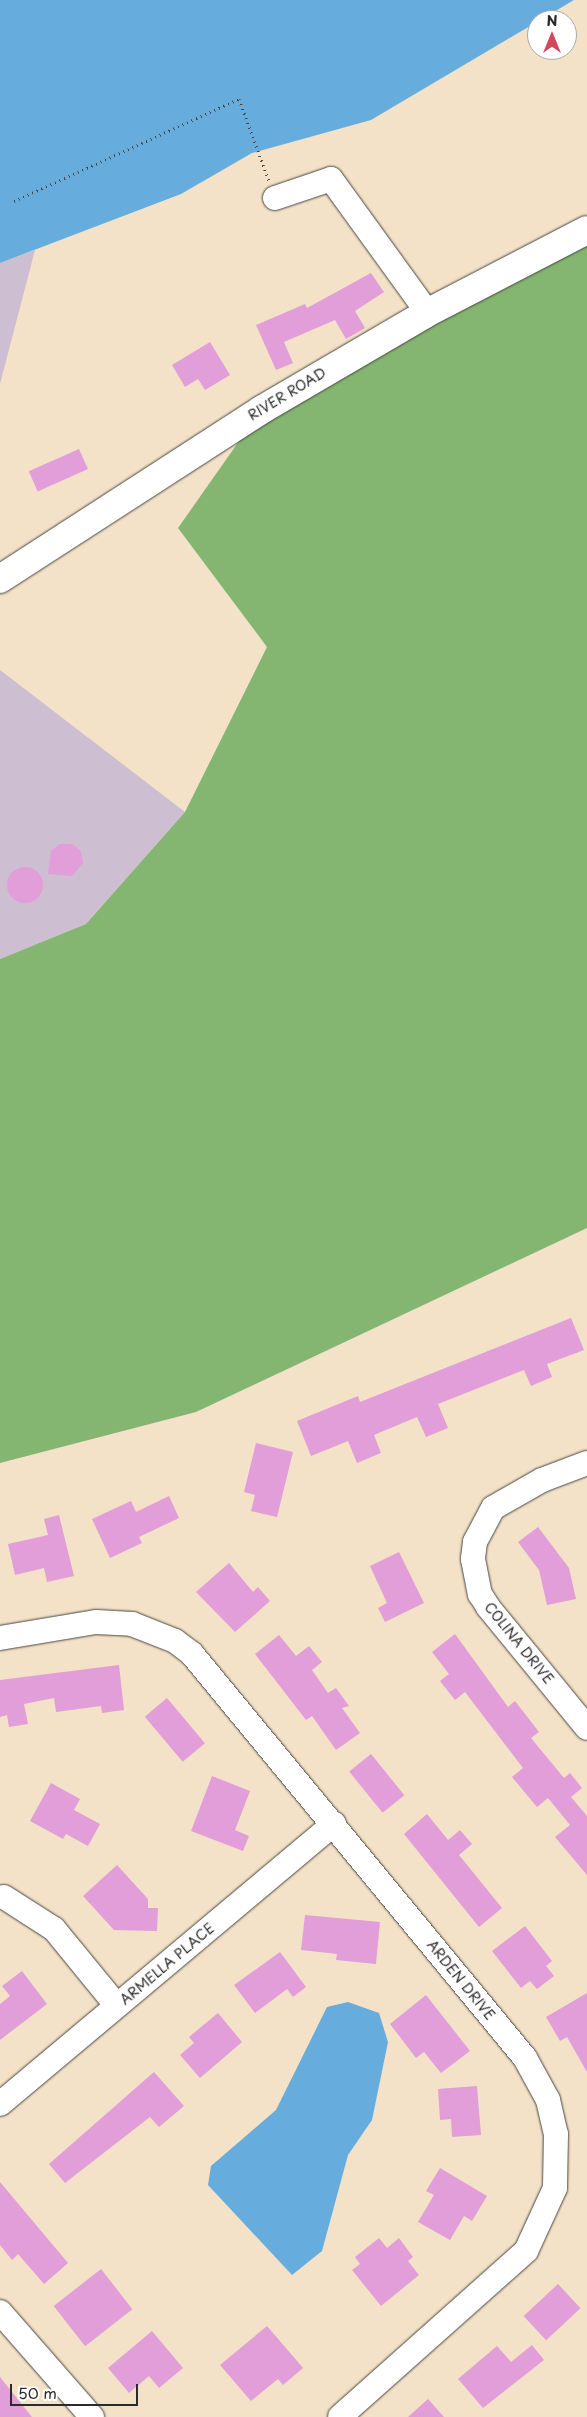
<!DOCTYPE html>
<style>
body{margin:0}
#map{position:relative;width:587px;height:2417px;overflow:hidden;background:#f3e2c7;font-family:"Playpen Sans",sans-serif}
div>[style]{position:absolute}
.industrial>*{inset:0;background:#cebed2}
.forest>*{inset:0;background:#84b672}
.water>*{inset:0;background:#66addd}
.building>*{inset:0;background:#e19ed9;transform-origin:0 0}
.round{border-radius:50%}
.path>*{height:3px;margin-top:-1.5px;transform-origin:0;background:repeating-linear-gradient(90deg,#494642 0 1px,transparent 0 5px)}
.roads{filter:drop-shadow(0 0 1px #494642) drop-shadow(0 0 1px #494642)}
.minor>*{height:24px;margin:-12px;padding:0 12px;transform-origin:12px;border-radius:12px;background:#fff}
.major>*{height:28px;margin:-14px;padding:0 14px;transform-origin:14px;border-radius:14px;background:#fff}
span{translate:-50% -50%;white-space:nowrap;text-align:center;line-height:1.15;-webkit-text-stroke:4px #fff;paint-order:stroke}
.street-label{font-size:14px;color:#2b2b2b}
.north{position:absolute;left:527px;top:10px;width:50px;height:50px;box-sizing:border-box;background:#fff;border:1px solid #aaa;border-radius:50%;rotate:0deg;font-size:14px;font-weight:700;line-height:20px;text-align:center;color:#2b2b2b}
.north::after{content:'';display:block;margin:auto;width:18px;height:22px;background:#d1495b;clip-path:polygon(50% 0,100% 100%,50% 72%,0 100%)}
.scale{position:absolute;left:10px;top:2384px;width:128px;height:22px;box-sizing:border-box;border:2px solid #2b2b2b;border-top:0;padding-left:6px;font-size:15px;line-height:18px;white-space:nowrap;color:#2b2b2b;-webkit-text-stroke:4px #fff;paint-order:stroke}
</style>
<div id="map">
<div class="industrial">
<i style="clip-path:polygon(35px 250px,0 384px,0 263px)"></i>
<i style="clip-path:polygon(0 670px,185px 812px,86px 924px,0 959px)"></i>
</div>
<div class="forest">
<i style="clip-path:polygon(587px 230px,587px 1228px,196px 1412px,0 1463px,0 959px,86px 924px,185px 812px,267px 647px,178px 528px,261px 410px)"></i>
</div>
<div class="water">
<i style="clip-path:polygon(0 0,574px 0,371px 120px,252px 153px,181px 194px,0 263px)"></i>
<i style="clip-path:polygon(348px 2002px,379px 2013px,388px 2042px,372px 2120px,348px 2155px,322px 2251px,292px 2275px,208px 2185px,211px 2166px,276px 2110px,327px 2007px)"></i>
</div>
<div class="building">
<i style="clip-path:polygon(371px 273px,384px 292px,355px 311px,365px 328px,346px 339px,335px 320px,284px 342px,293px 363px,276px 370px,256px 325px,305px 304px,307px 308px)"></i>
<i style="clip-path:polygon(210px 342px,230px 375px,205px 390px,198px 379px,185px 387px,172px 365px)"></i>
<i style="left:79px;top:449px;width:22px;height:55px;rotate:66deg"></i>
<i style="clip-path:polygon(60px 844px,72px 844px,81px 851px,83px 863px,72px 876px,48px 874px,51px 851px)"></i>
<i class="round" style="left:7px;top:867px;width:36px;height:36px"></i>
<i style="clip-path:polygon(571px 1318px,584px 1350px,547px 1364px,552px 1377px,531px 1386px,524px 1370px,438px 1404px,448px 1428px,426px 1437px,417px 1417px,374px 1435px,381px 1453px,357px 1463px,348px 1441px,311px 1456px,297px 1421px,358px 1396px,360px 1402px)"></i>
<i style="clip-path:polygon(256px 1443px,293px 1452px,277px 1517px,251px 1511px,255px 1495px,244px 1492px)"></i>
<i style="clip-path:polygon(169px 1496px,179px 1518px,139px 1537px,142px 1543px,110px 1558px,92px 1519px,131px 1501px,136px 1512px)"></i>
<i style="clip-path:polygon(59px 1515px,74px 1576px,47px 1582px,44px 1568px,15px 1575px,8px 1544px,48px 1535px,44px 1519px)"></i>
<i style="clip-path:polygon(538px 1527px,569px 1568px,576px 1599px,547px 1605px,539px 1570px,518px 1542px)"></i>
<i style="clip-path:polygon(399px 1552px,424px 1603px,385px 1622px,378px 1608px,387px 1603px,370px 1566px)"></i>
<i style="clip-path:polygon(229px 1563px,253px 1592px,258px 1587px,270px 1601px,235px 1632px,196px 1592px)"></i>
<i style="clip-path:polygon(455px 1634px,508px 1707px,515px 1701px,539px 1732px,531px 1738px,564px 1778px,570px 1773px,582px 1788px,571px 1797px,587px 1816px,587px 1875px,555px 1837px,570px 1825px,548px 1798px,537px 1807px,512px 1777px,523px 1768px,465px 1692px,455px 1700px,440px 1681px,449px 1674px,432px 1652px)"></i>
<i style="clip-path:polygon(279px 1635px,296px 1656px,309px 1646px,322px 1662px,312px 1670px,328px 1693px,336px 1688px,349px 1706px,342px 1708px,360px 1733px,336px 1750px,312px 1716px,306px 1720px,255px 1654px)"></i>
<i style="clip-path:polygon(119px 1665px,124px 1710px,102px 1713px,101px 1706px,56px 1712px,54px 1698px,24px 1704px,28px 1724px,9px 1727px,7px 1715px,0 1717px,0 1680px)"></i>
<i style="left:167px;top:1698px;width:59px;height:29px;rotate:50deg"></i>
<i style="left:371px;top:1754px;width:53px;height:28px;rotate:51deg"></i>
<i style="clip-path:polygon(212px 1776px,250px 1791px,235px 1830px,249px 1836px,243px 1851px,191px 1831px)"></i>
<i style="clip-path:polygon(51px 1783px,80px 1799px,74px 1810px,100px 1824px,88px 1846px,66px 1834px,63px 1839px,30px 1821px)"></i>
<i style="clip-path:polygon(427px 1814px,448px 1840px,460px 1830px,472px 1844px,459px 1855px,502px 1908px,479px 1927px,404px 1834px)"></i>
<i style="clip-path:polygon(117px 1865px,148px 1899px,148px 1908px,158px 1908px,157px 1931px,114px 1930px,83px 1896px)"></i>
<i style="clip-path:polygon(305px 1915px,380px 1922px,376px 1964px,336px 1960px,337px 1954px,301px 1950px)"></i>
<i style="clip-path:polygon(525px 1926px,552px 1961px,546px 1966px,554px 1976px,537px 1989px,530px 1981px,521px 1988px,492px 1951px)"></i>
<i style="clip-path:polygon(280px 1952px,306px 1987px,293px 1997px,287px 1989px,255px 2013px,234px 1985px)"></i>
<i style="clip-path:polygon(22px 1971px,47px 2004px,0 2040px,0 2004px,10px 1996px,2px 1986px)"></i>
<i style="clip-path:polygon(587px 1993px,587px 2072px,567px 2037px,560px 2041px,546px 2017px)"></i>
<i style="clip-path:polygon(426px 1995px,470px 2051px,441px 2073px,424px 2052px,416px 2058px,390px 2024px)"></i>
<i style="clip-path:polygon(218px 2013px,242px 2042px,200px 2078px,180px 2055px,194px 2043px,189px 2037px)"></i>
<i style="clip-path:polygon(154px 2072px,184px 2106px,159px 2127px,150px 2117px,65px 2183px,49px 2164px)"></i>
<i style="clip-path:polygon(477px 2086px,481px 2135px,452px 2137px,451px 2119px,440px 2120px,438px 2089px)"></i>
<i style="clip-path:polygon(440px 2168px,487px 2196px,472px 2221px,464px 2216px,450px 2240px,418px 2222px,434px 2195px,426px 2191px)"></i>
<i style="clip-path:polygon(0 2182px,68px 2263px,44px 2284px,18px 2254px,12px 2260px,0 2245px)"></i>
<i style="clip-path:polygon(379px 2238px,387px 2248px,399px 2238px,413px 2257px,408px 2261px,419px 2275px,381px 2306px,352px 2270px,360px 2264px,355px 2257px)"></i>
<i style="left:101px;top:2269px;width:51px;height:60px;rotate:52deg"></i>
<i style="left:558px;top:2284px;width:33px;height:47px;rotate:47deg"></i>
<i style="clip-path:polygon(267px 2326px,303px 2368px,283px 2385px,278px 2379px,251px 2401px,220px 2365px)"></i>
<i style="clip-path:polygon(152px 2331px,183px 2368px,159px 2388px,149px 2376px,129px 2393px,108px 2368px)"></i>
<i style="clip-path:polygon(532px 2345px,544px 2360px,483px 2408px,458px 2379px,497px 2346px,511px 2362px)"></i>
<i style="clip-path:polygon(0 2377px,32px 2417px,0 2417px)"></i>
<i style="clip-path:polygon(428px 2399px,444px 2417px,408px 2417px)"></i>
</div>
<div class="path">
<i style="left:14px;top:201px;width:247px;rotate:-24.4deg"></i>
<i style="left:239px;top:99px;width:87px;rotate:69.9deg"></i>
</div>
<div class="roads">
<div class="minor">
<i style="left:275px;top:198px;width:59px;rotate:-18.7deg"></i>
<i style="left:331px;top:179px;width:157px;rotate:54.1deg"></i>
<i style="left:423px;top:306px;width:8px;rotate:76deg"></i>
<i style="left:587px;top:1463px;width:48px;rotate:159.3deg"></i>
<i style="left:542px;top:1480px;width:56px;rotate:150.3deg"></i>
<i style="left:493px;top:1508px;width:38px;rotate:118deg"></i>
<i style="left:475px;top:1542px;width:17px;rotate:97deg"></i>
<i style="left:473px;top:1559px;width:36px;rotate:79deg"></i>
<i style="left:480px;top:1594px;width:15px;rotate:58deg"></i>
<i style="left:488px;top:1607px;width:156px;rotate:50.7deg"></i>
<i style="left:0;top:1638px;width:97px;rotate:-9.5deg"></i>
<i style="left:96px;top:1622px;width:36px;rotate:3deg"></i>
<i style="left:132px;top:1624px;width:46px;rotate:21.6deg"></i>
<i style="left:175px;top:1641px;width:21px;rotate:37deg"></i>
<i style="left:192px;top:1654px;width:524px;rotate:50.5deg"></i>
<i style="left:525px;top:2058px;width:48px;rotate:61.3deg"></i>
<i style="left:548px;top:2100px;width:35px;rotate:77deg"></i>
<i style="left:556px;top:2134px;width:54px;rotate:91.1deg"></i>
<i style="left:555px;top:2188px;width:69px;rotate:114.7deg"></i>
<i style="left:526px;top:2251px;width:249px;rotate:138.3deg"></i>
<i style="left:4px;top:1897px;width:59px;rotate:32.6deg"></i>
<i style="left:54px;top:1929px;width:99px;rotate:50.7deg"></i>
<i style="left:0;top:2104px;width:436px;rotate:-40deg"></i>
<i style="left:0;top:2312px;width:140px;rotate:48.8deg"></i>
</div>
<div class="major">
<i style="left:0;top:579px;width:311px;rotate:-32.9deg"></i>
<i style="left:261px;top:410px;width:190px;rotate:-30.3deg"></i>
<i style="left:425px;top:314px;width:182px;rotate:-27.4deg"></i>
</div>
</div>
<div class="street-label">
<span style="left:287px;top:394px;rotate:-31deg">RIVER ROAD</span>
<span style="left:519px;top:1643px;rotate:51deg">COLINA DRIVE</span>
<span style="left:167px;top:1964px;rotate:-40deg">ARMELLA PLACE</span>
<span style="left:461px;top:1980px;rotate:51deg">ARDEN DRIVE</span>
</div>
<div class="north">N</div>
<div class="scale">50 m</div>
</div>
